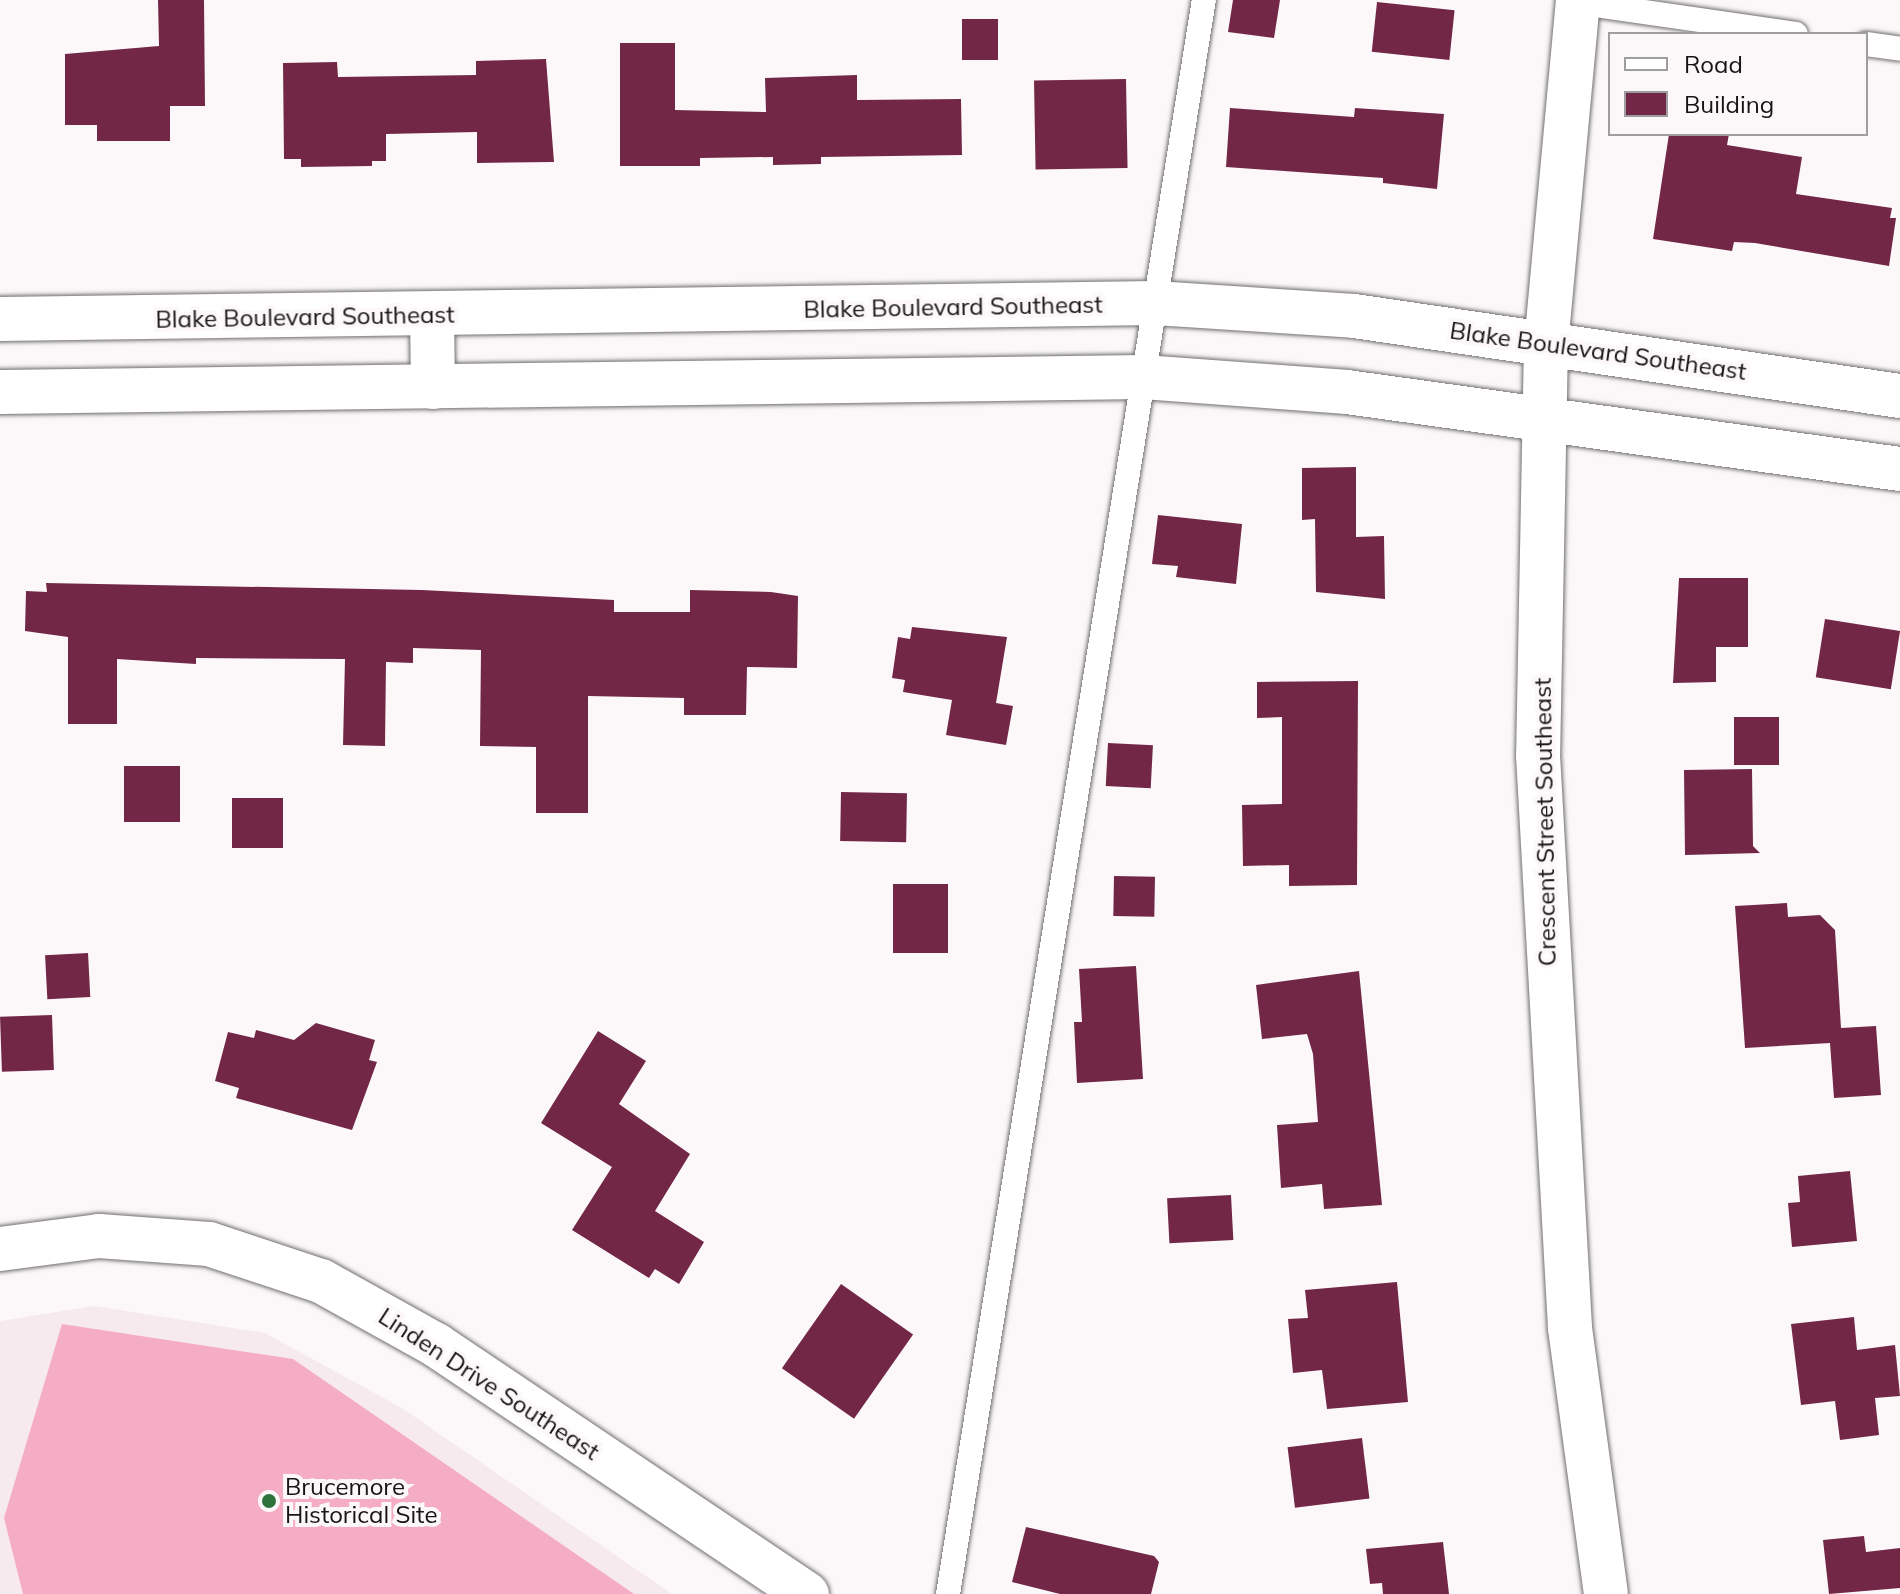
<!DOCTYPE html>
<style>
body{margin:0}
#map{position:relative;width:1900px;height:1594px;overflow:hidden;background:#fcf8fa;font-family:Mulish,sans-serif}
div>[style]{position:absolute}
.built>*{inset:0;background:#f7eaee}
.forest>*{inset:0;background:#f5adc5}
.building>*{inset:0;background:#732747;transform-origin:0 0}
.roads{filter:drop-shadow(0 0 2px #726f70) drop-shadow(0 0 2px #726f70)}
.service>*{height:24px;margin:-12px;padding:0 12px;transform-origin:12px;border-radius:12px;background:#fff}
.minor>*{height:44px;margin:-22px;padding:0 22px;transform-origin:22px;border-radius:22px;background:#fff}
.tertiary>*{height:44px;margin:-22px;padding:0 22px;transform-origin:22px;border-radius:22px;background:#fff}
.dots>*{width:22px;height:22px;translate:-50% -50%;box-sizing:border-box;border:4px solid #fcf8fa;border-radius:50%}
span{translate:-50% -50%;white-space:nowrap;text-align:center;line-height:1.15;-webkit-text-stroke:8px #fcf8fa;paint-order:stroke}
.street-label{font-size:24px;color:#161415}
.poi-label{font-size:24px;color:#161415}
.left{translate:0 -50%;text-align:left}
.legend{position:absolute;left:1608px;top:32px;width:260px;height:104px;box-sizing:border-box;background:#fcf8fa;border:2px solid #a09d9e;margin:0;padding:10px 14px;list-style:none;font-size:24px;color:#161415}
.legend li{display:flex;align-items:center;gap:16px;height:40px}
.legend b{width:40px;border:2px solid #a09d9e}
</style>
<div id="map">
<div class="built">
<i style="clip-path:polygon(94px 1306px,265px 1333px,402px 1408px,672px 1594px,0 1594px,0 1321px)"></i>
</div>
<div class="forest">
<i style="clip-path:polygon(62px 1324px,293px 1359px,634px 1594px,23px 1594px,4px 1518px)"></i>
</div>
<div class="building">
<i style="clip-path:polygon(158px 0,204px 0,205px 106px,170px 106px,170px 141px,97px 141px,97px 125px,65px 125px,65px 54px,159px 46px)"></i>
<i style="clip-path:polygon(1233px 0,1280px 0,1274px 38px,1228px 32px)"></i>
<i style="left:1377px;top:2px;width:78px;height:50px;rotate:6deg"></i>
<i style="left:962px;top:19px;width:36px;height:41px"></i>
<i style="clip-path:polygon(620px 43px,675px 43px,675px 110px,766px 112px,765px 78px,857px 75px,857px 100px,961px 99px,962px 155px,821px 157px,821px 164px,773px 165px,773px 157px,700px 158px,700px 166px,620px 166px)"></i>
<i style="clip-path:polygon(546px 59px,554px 162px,477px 163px,477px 132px,386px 134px,386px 161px,372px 161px,372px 166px,301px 167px,301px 159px,284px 159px,283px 63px,337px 62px,338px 77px,476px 75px,476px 61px)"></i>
<i style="left:1126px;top:79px;width:89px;height:92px;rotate:89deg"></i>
<i style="clip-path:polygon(1230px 108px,1354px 117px,1355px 108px,1444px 114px,1437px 189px,1383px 183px,1383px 178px,1226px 167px)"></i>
<i style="clip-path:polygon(1669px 134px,1729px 134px,1727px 145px,1802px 157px,1796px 194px,1892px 208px,1890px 218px,1896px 218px,1889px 266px,1755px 243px,1734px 242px,1732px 251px,1653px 239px)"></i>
<i style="clip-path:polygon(1356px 467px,1356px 537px,1384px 536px,1385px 599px,1316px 592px,1315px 519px,1302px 520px,1302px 468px)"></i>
<i style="clip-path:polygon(1158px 515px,1242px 524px,1236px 584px,1176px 577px,1178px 566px,1152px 564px)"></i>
<i style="clip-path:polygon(1679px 578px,1748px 578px,1748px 647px,1716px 647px,1716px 682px,1673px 683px)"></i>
<i style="clip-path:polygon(46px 583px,422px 590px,614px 600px,614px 612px,690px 612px,690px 590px,771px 592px,798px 596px,797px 668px,747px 667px,746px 715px,684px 715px,684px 698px,588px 696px,588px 813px,536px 813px,536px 747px,480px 746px,481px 650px,413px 648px,413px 663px,386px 662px,385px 746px,343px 745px,345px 659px,196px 658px,196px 664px,117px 659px,117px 724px,68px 724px,68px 637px,25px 631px,26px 591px,47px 592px)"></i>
<i style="left:1825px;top:619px;width:76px;height:59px;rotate:9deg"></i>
<i style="clip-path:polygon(912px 627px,1007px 637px,996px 703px,1013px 706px,1006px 745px,946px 735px,952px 700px,903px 692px,905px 680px,892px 678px,898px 637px,910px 639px)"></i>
<i style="clip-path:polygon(1358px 681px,1357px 885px,1289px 886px,1289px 865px,1243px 866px,1242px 805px,1282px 804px,1282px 717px,1257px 718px,1257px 682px)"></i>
<i style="left:1734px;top:717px;width:45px;height:48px"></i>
<i style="left:1108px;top:743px;width:45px;height:43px;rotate:3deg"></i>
<i style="left:124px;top:766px;width:56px;height:56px"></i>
<i style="clip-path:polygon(1752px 769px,1753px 846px,1760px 853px,1685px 855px,1684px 770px)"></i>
<i style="left:841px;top:792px;width:66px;height:49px;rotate:1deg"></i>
<i style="left:232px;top:798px;width:51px;height:50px"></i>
<i style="left:1114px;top:876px;width:41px;height:40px;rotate:1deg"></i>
<i style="left:948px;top:884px;width:69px;height:55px;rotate:90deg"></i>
<i style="clip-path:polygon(1787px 903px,1788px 917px,1820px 915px,1835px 930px,1841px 1028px,1876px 1026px,1881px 1095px,1834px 1098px,1830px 1043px,1745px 1048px,1735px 906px)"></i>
<i style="left:88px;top:953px;width:44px;height:43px;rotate:87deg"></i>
<i style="clip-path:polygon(1136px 966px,1143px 1079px,1077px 1083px,1074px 1022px,1082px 1022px,1079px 969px)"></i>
<i style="clip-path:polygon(1359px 971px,1382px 1205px,1324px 1209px,1322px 1184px,1281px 1188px,1277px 1125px,1318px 1122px,1313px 1054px,1307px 1034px,1262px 1039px,1256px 985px)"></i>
<i style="left:52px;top:1015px;width:55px;height:52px;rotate:88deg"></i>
<i style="clip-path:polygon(316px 1023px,375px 1040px,369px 1060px,377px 1062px,352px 1130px,236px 1098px,239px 1088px,215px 1081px,228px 1032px,254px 1038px,256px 1030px,294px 1040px)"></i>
<i style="clip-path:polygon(598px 1031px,646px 1061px,619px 1104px,690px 1154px,655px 1211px,704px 1242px,679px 1284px,655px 1269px,649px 1278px,572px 1230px,612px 1167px,541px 1123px)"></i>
<i style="clip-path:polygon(1850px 1171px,1857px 1241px,1792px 1247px,1788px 1203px,1800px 1202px,1798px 1176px)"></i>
<i style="left:1231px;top:1195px;width:45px;height:64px;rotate:87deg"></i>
<i style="clip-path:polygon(1397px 1282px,1408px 1402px,1327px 1409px,1322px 1370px,1293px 1373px,1288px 1319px,1308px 1318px,1305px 1290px)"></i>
<i style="left:841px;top:1284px;width:88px;height:103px;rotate:35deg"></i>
<i style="clip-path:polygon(1854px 1317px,1857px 1350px,1895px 1345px,1900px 1396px,1875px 1398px,1879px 1435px,1840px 1440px,1835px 1401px,1801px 1405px,1791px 1324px)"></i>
<i style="left:1362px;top:1438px;width:61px;height:75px;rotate:83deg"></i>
<i style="clip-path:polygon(1026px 1527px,1154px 1556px,1159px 1562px,1151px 1594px,1060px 1594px,1012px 1582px)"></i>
<i style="clip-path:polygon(1864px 1536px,1866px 1552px,1900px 1548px,1900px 1588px,1829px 1594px,1823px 1540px)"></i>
<i style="clip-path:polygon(1443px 1542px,1449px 1594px,1383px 1594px,1382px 1583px,1370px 1584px,1366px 1549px)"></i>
</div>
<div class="roads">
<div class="service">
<i style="left:1568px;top:1px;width:230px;rotate:8.2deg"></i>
<i style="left:1866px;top:44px;width:34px;rotate:8deg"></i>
<i style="left:948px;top:1594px;width:1614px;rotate:-80.88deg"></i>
</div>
<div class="minor">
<i style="left:1578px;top:0;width:344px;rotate:95.3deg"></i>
<i style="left:1546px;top:343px;width:412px;rotate:91.1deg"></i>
<i style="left:1538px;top:755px;width:574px;rotate:86.8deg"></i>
<i style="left:1570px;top:1328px;width:268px;rotate:82.3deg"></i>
<i style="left:432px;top:315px;width:72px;rotate:89.2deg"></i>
</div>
<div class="tertiary">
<i style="left:0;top:319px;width:1155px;rotate:-0.79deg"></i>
<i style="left:1155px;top:303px;width:199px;rotate:3.7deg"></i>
<i style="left:1354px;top:316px;width:552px;rotate:8.34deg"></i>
<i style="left:0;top:392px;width:1143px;rotate:-0.75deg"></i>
<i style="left:1143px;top:377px;width:205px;rotate:4.2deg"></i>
<i style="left:1347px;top:392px;width:558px;rotate:7.93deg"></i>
<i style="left:0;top:1249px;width:100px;rotate:-7.5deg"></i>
<i style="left:99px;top:1236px;width:110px;rotate:4.2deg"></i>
<i style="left:209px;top:1244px;width:118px;rotate:18.3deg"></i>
<i style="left:321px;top:1281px;width:132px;rotate:29.1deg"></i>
<i style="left:436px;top:1345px;width:447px;rotate:33.9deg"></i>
</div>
</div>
<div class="dots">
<i style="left:269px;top:1501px;background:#2e723c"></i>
</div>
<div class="street-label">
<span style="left:953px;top:307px;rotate:-1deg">Blake Boulevard Southeast</span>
<span style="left:305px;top:317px;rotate:-1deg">Blake Boulevard Southeast</span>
<span style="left:1598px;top:351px;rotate:8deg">Blake Boulevard Southeast</span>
<span style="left:1545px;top:822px;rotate:-91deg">Crescent Street Southeast</span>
<span style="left:489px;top:1384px;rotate:33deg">Linden Drive Southeast</span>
</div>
<div class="poi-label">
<span class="left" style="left:285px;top:1501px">Brucemore<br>Historical Site</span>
</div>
<ul class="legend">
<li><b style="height:10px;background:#fff"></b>Road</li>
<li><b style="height:22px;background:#732747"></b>Building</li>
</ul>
</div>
